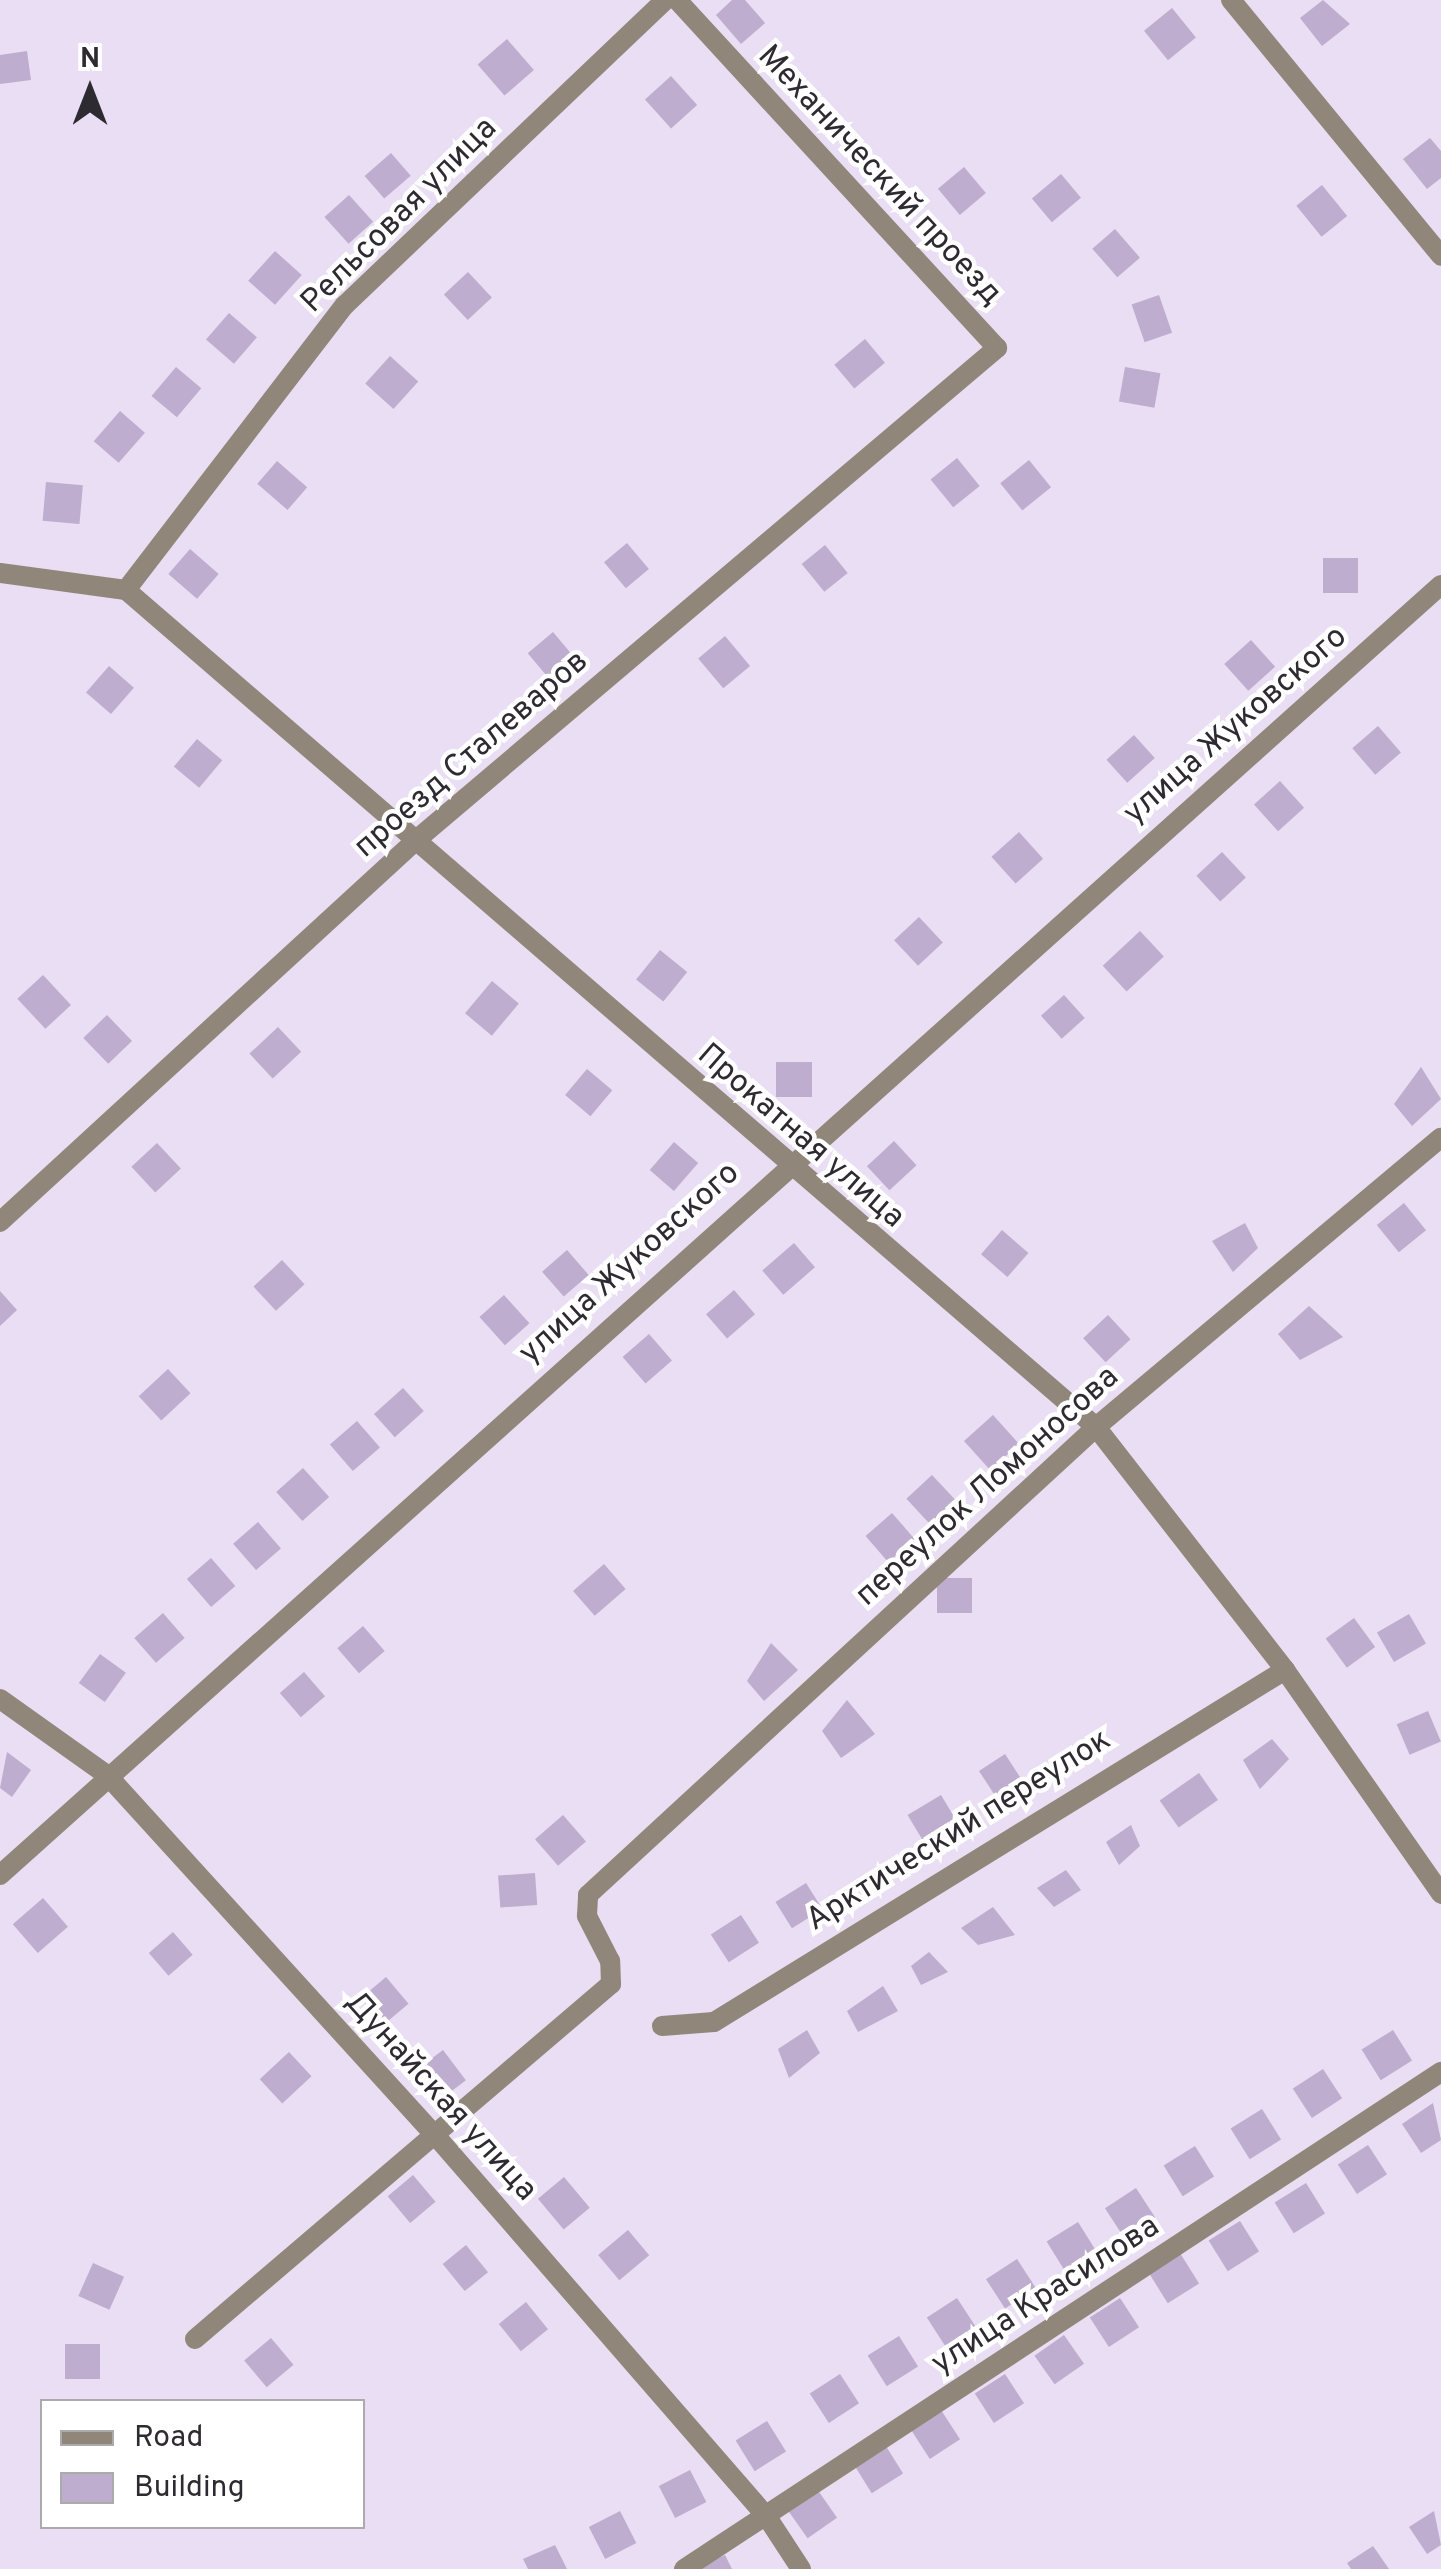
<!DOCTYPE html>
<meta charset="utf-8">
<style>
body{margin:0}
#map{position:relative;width:1441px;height:2569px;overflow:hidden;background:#e9def3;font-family:Overpass,sans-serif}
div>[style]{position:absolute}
.building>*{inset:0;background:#beadce;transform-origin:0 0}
.minor>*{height:20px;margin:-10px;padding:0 10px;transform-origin:10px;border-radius:10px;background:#90877a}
span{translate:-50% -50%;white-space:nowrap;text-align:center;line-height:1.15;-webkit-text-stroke:9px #fff;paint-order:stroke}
.street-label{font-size:32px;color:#2e2a31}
.legend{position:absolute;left:40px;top:2399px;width:325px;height:130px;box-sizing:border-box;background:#fff;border:2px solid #abaaad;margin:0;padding:12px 18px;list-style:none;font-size:30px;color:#2e2a31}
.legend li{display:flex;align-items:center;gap:20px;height:50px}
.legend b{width:50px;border:2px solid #abaaad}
.north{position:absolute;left:40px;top:40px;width:100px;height:100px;-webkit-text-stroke:8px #fff;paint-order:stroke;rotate:0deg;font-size:28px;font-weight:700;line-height:40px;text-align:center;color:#2e2a31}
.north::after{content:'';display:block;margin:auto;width:35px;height:45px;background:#2e2a31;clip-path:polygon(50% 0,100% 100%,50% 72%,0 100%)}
</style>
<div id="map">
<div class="building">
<i style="clip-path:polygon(732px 0,745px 0,765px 23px,741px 44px,716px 15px)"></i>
<i style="clip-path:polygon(1323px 0,1350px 24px,1322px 46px,1300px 18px)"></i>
<i style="left:1172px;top:8px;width:38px;height:36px;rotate:51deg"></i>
<i style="left:507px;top:39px;width:41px;height:39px;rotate:49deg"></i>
<i style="clip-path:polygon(27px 51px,31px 80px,0 84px,0 55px)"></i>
<i style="left:671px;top:76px;width:39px;height:35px;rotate:48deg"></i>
<i style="clip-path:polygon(1430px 138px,1441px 151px,1441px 178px,1427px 189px,1403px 159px)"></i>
<i style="left:391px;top:153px;width:30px;height:35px;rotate:49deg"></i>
<i style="left:964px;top:167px;width:34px;height:34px;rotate:50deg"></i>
<i style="left:1061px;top:174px;width:31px;height:38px;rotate:50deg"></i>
<i style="left:1322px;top:185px;width:40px;height:33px;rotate:51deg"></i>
<i style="left:349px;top:195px;width:36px;height:33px;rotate:48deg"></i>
<i style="left:1115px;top:229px;width:38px;height:30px;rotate:49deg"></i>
<i style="left:275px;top:251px;width:36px;height:40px;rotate:42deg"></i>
<i style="left:468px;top:272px;width:35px;height:33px;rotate:47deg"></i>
<i style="left:1159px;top:295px;width:40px;height:29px;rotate:71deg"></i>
<i style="left:229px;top:313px;width:37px;height:35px;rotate:41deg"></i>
<i style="left:865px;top:339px;width:31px;height:40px;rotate:50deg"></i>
<i style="left:390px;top:356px;width:38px;height:37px;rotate:42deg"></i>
<i style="left:176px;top:367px;width:33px;height:38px;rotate:40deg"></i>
<i style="left:1125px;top:367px;width:36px;height:35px;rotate:10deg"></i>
<i style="left:120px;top:411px;width:33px;height:40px;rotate:41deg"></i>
<i style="left:957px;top:458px;width:36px;height:34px;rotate:51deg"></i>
<i style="left:1029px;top:460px;width:35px;height:37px;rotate:51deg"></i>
<i style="left:277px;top:461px;width:40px;height:30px;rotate:41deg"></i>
<i style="left:46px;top:482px;width:37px;height:39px;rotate:5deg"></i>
<i style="left:627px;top:543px;width:34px;height:30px;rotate:50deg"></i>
<i style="left:825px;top:545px;width:36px;height:30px;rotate:51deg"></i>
<i style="left:190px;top:549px;width:38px;height:33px;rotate:41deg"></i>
<i style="left:1323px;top:558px;width:35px;height:35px"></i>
<i style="left:553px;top:632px;width:38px;height:33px;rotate:50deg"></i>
<i style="left:725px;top:636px;width:39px;height:35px;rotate:50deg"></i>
<i style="left:1251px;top:640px;width:36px;height:36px;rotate:48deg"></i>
<i style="left:109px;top:666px;width:33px;height:35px;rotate:41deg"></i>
<i style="left:1378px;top:726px;width:35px;height:34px;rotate:49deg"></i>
<i style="left:1134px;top:735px;width:31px;height:37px;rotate:48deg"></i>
<i style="left:197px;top:739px;width:33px;height:36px;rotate:40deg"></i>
<i style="left:1280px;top:781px;width:36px;height:35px;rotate:48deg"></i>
<i style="left:1019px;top:832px;width:36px;height:37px;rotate:48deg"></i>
<i style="left:1222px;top:852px;width:35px;height:35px;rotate:47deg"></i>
<i style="left:919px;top:917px;width:35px;height:34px;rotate:47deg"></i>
<i style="left:1140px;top:931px;width:35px;height:51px;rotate:47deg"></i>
<i style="left:660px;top:950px;width:35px;height:38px;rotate:39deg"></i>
<i style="left:43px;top:975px;width:41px;height:35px;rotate:47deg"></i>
<i style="left:492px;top:981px;width:35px;height:42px;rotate:40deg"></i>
<i style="left:1064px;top:995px;width:31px;height:31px;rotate:48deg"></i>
<i style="left:107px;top:1015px;width:36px;height:33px;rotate:46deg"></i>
<i style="left:278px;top:1027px;width:34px;height:39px;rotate:47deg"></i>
<i style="left:776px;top:1062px;width:36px;height:35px"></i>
<i style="clip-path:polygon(1421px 1067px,1441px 1099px,1412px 1126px,1394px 1104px)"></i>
<i style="left:587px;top:1069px;width:33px;height:34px;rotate:40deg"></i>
<i style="left:894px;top:1141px;width:33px;height:37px;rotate:47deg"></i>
<i style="left:674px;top:1142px;width:32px;height:37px;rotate:41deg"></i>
<i style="left:157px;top:1143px;width:35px;height:35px;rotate:47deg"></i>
<i style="left:1404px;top:1203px;width:35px;height:35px;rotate:51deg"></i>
<i style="clip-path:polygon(1245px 1223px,1258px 1248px,1233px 1272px,1212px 1241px)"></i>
<i style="left:1002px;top:1230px;width:35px;height:32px;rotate:41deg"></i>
<i style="left:794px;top:1243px;width:32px;height:42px;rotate:49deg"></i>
<i style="left:567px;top:1250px;width:33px;height:33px;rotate:49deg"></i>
<i style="left:282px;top:1260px;width:33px;height:39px;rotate:47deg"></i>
<i style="left:734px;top:1290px;width:32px;height:37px;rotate:49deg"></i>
<i style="clip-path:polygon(0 1291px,17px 1310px,0 1326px)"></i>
<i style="left:504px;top:1295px;width:38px;height:33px;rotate:48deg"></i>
<i style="clip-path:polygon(1309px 1306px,1343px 1337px,1300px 1360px,1278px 1334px)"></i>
<i style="left:1108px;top:1315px;width:33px;height:34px;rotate:47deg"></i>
<i style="left:649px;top:1334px;width:35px;height:35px;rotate:49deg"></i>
<i style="left:168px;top:1369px;width:33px;height:40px;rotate:47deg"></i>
<i style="left:403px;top:1388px;width:31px;height:39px;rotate:48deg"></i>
<i style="left:993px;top:1415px;width:39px;height:39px;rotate:48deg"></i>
<i style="left:357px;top:1421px;width:35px;height:36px;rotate:49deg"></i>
<i style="left:303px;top:1468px;width:39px;height:36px;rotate:48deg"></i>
<i style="left:932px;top:1475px;width:34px;height:35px;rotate:47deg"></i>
<i style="left:892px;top:1513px;width:35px;height:35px;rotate:49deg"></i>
<i style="left:258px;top:1522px;width:35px;height:33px;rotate:49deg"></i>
<i style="left:211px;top:1558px;width:37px;height:32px;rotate:49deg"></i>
<i style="left:604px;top:1564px;width:33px;height:41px;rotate:49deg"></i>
<i style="left:937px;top:1578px;width:35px;height:35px"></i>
<i style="left:163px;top:1613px;width:33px;height:38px;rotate:49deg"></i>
<i style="left:1409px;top:1614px;width:34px;height:37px;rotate:60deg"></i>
<i style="left:1354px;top:1618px;width:36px;height:35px;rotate:54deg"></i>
<i style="left:363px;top:1626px;width:33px;height:34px;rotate:49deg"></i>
<i style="clip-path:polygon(771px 1643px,798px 1670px,764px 1701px,747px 1681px)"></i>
<i style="left:100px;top:1654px;width:32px;height:36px;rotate:36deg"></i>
<i style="left:304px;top:1672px;width:32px;height:32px;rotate:49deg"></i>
<i style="clip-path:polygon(847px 1700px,875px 1734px,841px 1758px,822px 1731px)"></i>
<i style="left:1428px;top:1711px;width:33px;height:34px;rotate:67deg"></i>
<i style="clip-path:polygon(1272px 1739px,1289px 1759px,1260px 1789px,1243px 1760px)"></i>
<i style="clip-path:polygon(7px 1752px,31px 1770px,12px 1797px,0 1788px)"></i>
<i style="left:1005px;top:1754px;width:35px;height:31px;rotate:57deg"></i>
<i style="left:1199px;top:1773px;width:33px;height:48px;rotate:55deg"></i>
<i style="left:941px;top:1795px;width:33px;height:39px;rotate:59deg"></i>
<i style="left:563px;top:1815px;width:35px;height:37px;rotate:49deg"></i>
<i style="clip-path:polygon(1131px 1825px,1140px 1846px,1119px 1865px,1106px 1842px)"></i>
<i style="clip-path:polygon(1066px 1870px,1081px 1890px,1054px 1907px,1037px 1888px)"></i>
<i style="left:535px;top:1873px;width:32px;height:37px;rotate:86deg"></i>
<i style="left:806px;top:1883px;width:31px;height:36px;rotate:58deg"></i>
<i style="left:43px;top:1898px;width:38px;height:40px;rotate:49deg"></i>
<i style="clip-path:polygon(993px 1907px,1015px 1935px,978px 1945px,961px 1928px)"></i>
<i style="left:741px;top:1915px;width:33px;height:36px;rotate:57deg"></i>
<i style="left:173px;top:1932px;width:30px;height:32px;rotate:49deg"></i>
<i style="clip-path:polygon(929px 1952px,948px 1972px,921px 1985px,911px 1966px)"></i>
<i style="left:386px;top:1977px;width:35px;height:33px;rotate:50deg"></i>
<i style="clip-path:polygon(883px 1986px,898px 2011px,858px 2032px,847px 2011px)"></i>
<i style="clip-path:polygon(807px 2030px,820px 2053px,789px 2078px,778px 2049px)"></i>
<i style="left:1393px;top:2030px;width:36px;height:37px;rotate:58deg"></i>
<i style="left:443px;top:2050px;width:38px;height:33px;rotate:53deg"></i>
<i style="left:289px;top:2052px;width:33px;height:40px;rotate:47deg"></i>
<i style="left:1323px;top:2069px;width:35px;height:36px;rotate:57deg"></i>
<i style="clip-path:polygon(1433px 2103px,1441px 2140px,1421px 2153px,1402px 2124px)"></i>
<i style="left:1262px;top:2109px;width:36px;height:37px;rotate:58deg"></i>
<i style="left:1368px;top:2145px;width:35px;height:36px;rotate:57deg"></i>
<i style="left:1195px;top:2146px;width:36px;height:37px;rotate:58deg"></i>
<i style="left:413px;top:2175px;width:35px;height:33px;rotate:50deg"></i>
<i style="left:564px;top:2177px;width:40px;height:34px;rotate:50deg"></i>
<i style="left:1306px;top:2183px;width:36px;height:37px;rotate:58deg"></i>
<i style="left:1136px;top:2188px;width:35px;height:37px;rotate:57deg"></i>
<i style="left:1240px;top:2221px;width:36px;height:37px;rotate:58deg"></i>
<i style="left:1078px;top:2222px;width:36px;height:37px;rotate:58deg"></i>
<i style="left:628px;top:2230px;width:33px;height:39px;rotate:50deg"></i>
<i style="left:466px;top:2245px;width:35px;height:30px;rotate:51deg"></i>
<i style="left:1180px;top:2253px;width:36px;height:37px;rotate:58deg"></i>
<i style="left:1017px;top:2259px;width:35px;height:37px;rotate:57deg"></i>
<i style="left:93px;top:2263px;width:34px;height:36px;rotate:24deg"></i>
<i style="left:957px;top:2298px;width:35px;height:36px;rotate:57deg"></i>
<i style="left:1120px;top:2298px;width:35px;height:36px;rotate:57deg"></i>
<i style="left:526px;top:2302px;width:35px;height:35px;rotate:51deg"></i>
<i style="left:1064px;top:2335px;width:35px;height:36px;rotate:55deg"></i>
<i style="left:899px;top:2336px;width:36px;height:37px;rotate:58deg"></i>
<i style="left:271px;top:2338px;width:35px;height:35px;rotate:50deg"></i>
<i style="left:65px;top:2344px;width:35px;height:35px"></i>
<i style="left:840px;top:2374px;width:35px;height:36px;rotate:57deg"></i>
<i style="left:1005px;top:2374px;width:35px;height:36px;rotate:57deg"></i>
<i style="left:941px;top:2410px;width:35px;height:36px;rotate:57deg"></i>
<i style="left:767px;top:2421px;width:36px;height:37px;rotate:58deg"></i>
<i style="left:884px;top:2443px;width:36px;height:37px;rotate:58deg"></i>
<i style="left:690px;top:2470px;width:36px;height:35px;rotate:63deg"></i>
<i style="left:817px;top:2489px;width:35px;height:36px;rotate:55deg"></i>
<i style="left:620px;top:2511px;width:36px;height:35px;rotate:63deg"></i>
<i style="clip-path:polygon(1434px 2511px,1441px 2545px,1427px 2554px,1409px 2527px)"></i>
<i style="clip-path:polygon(555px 2545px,567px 2569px,528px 2569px,523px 2559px)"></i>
<i style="clip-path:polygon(1373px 2546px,1389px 2569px,1351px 2569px,1347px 2563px)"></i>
<i style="clip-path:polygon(725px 2555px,732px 2569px,694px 2569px)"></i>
</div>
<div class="minor">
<i style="left:1231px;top:0;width:331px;rotate:50.6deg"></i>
<i style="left:0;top:573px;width:127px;rotate:7.7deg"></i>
<i style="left:126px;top:590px;width:1281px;rotate:40.79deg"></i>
<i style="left:1096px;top:1427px;width:308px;rotate:52.1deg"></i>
<i style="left:1285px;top:1670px;width:273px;rotate:55.1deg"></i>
<i style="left:126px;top:590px;width:359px;rotate:-52.5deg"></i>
<i style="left:345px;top:305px;width:442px;rotate:-43.6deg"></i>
<i style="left:0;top:1222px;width:563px;rotate:-42.55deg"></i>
<i style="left:415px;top:841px;width:763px;rotate:-40.27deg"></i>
<i style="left:997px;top:348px;width:473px;rotate:-132.6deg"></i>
<i style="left:0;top:1699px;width:131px;rotate:35.4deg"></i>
<i style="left:107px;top:1775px;width:487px;rotate:47.7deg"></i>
<i style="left:435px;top:2135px;width:506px;rotate:49.01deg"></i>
<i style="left:767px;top:2517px;width:62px;rotate:56.8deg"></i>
<i style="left:0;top:1875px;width:1934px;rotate:-41.84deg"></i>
<i style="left:662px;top:2026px;width:52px;rotate:-4.4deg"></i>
<i style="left:714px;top:2022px;width:671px;rotate:-31.65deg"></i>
<i style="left:195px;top:2339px;width:547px;rotate:-40.48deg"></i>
<i style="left:611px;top:1984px;width:23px;rotate:-92deg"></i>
<i style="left:610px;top:1961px;width:51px;rotate:-117.1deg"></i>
<i style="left:587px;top:1916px;width:21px;rotate:-87deg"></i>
<i style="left:588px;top:1895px;width:691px;rotate:-42.65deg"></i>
<i style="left:1096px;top:1427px;width:450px;rotate:-40deg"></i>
<i style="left:684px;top:2569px;width:906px;rotate:-33.29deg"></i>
</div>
<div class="street-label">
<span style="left:879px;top:176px;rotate:47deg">Механический проезд</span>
<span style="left:400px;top:216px;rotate:-45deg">Рельсовая улица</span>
<span style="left:1236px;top:726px;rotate:-41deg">улица Жуковского</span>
<span style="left:472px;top:755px;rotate:-41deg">проезд Сталеваров</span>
<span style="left:800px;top:1137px;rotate:41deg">Прокатная улица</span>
<span style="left:630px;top:1264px;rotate:-42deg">улица Жуковского</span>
<span style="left:988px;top:1487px;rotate:-42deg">переулок Ломоносова</span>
<span style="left:959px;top:1831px;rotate:-32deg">Арктический переулок</span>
<span style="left:440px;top:2097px;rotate:48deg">Дунайская улица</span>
<span style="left:1046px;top:2296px;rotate:-33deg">улица Красилова</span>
</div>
<ul class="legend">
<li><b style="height:12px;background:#90877a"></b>Road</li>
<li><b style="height:28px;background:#beadce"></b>Building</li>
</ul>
<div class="north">N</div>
</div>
